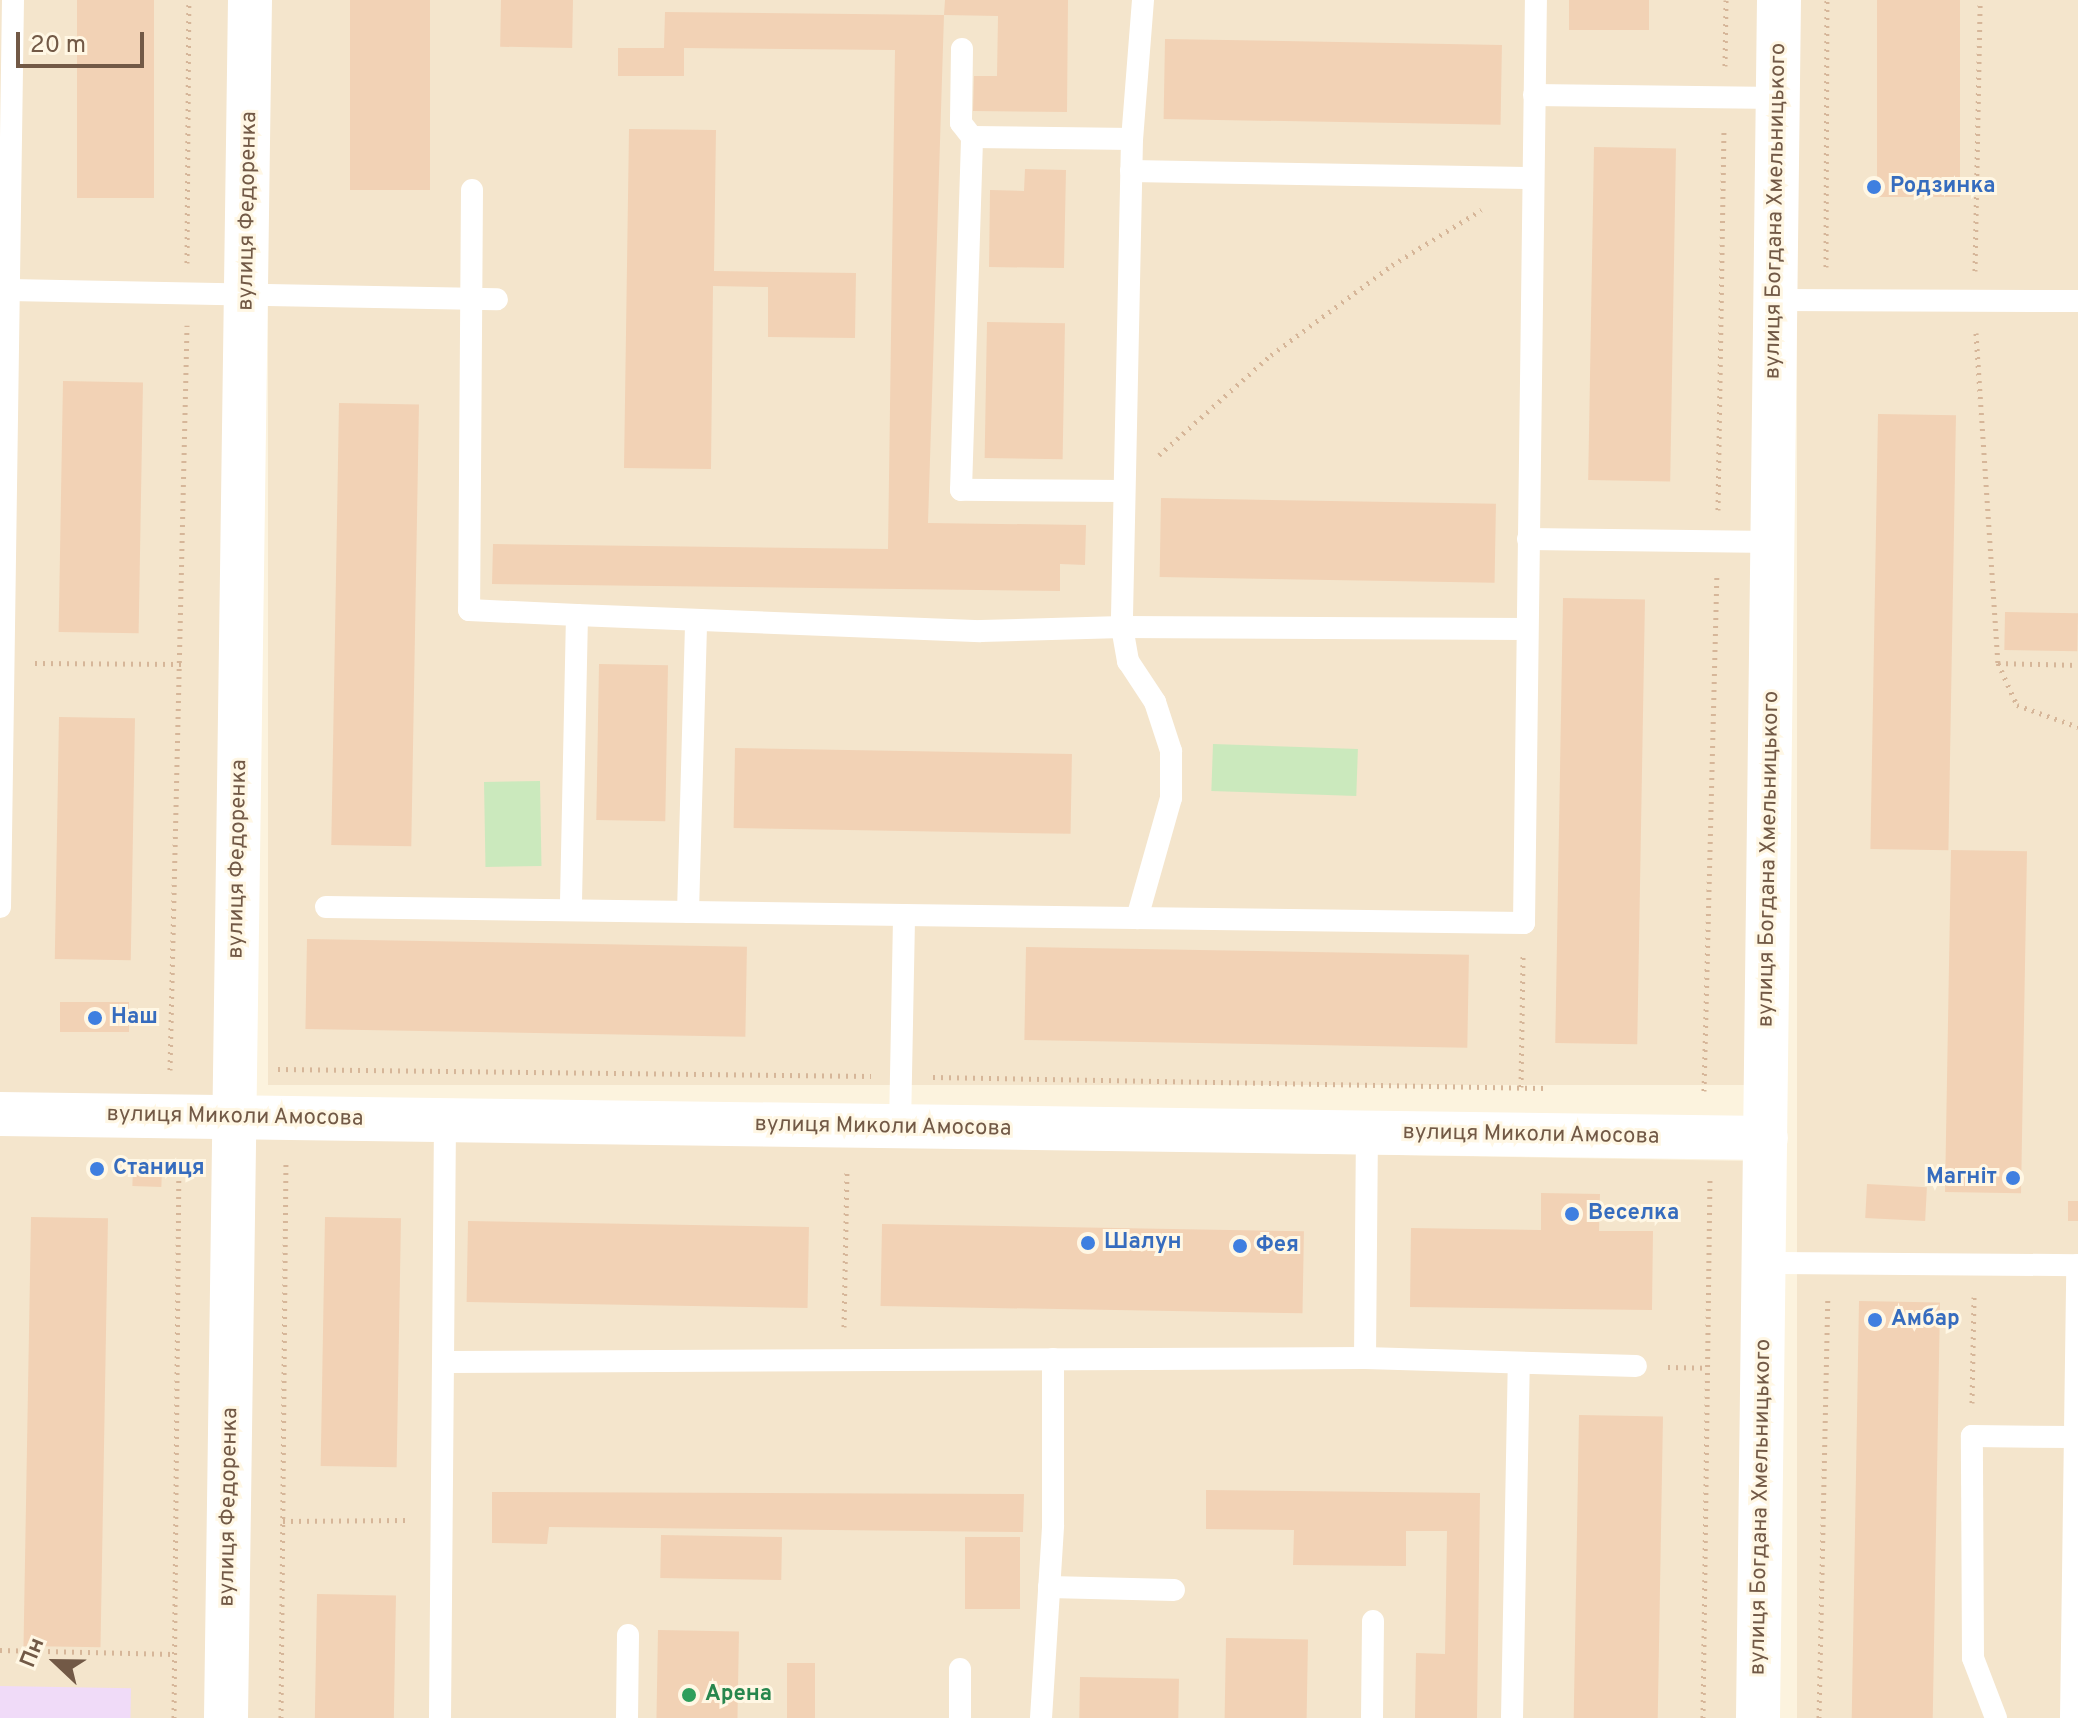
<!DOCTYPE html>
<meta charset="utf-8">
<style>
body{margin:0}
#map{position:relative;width:2078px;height:1718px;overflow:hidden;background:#fcf3de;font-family:Overpass,sans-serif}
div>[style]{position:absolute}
.residential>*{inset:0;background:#f4e5cc;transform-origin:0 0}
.education>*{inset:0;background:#f0dbf8;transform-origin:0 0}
.green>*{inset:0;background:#cbe9bd;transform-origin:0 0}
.building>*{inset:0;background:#f2d2b5;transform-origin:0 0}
.path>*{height:5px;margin-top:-2.5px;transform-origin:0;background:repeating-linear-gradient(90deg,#d6b699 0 2px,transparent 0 8px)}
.service>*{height:22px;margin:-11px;padding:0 11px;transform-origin:11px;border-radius:11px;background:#fff}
.minor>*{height:44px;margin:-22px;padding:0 22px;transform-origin:22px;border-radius:22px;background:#fff}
.tertiary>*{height:44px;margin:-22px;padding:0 22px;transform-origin:22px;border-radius:22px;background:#fff}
.dots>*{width:22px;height:22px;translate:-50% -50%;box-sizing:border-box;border:4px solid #fff7e4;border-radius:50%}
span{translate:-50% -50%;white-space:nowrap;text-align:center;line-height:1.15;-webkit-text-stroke:6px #fff7e4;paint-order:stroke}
.shop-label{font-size:22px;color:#366cbe;font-weight:700}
.left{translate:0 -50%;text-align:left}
.right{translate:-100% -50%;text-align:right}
.street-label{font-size:22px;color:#725946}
.leisure-label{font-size:22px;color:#27864d;font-weight:700}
.north{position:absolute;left:16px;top:1622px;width:80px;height:80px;-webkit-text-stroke:6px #fff7e4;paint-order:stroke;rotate:292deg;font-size:22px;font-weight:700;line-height:32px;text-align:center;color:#725946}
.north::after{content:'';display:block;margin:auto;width:28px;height:36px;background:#725946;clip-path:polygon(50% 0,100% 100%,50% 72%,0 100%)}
.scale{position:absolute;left:16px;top:32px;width:128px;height:36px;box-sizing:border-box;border:4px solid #725946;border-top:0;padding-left:10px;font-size:24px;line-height:28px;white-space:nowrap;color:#725946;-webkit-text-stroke:6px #fff7e4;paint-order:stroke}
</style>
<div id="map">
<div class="residential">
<i style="left:0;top:0;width:228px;height:1099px"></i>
<i style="left:268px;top:0;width:1491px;height:1085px"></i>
<i style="left:1797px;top:0;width:281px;height:1718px"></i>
<i style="left:0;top:1130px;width:215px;height:588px;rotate:1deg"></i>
<i style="left:255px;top:1135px;width:1493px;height:583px;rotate:1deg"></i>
</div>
<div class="education">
<i style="left:0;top:1686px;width:131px;height:32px;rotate:1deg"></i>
</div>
<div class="green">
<i style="left:1213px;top:744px;width:145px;height:47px;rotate:2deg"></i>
<i style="left:540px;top:781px;width:85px;height:56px;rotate:89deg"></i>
</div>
<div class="building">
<i style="left:77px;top:0;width:77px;height:198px"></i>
<i style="left:350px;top:0;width:80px;height:190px"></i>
<i style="left:573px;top:0;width:48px;height:72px;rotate:91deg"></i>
<i style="clip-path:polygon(945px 0,1068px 0,1067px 112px,973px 111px,974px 76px,997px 76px,998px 16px,944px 15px)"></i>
<i style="left:1569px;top:0;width:80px;height:30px"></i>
<i style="left:1877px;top:0;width:83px;height:197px"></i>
<i style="clip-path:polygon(665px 12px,944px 15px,928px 523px,1086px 525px,1085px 565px,1060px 564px,1060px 591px,492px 584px,493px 544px,888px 549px,895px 50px,684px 48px,684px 76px,618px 76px,618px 48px,664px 48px)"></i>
<i style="left:1165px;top:39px;width:337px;height:80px;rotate:1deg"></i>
<i style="clip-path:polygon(629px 129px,716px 130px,714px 271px,856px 273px,855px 338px,768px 337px,768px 287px,713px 286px,711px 469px,624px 468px)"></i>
<i style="left:1594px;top:147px;width:82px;height:333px;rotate:1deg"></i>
<i style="clip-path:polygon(1025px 169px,1066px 170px,1064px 268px,989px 267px,990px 190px,1024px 191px)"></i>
<i style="left:987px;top:322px;width:78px;height:136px;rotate:1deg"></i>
<i style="left:63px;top:381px;width:80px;height:251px;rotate:1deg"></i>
<i style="left:339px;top:403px;width:80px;height:442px;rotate:1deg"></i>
<i style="left:1878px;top:414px;width:78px;height:435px;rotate:1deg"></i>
<i style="left:1161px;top:498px;width:335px;height:79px;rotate:1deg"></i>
<i style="left:1563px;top:598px;width:82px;height:445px;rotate:1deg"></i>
<i style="left:2005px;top:612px;width:73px;height:38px;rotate:1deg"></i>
<i style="left:599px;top:664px;width:69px;height:156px;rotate:1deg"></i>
<i style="left:59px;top:717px;width:76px;height:242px;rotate:1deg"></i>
<i style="left:735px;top:748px;width:337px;height:80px;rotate:1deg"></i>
<i style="left:1951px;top:850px;width:76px;height:342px;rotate:1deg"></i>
<i style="left:307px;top:939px;width:440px;height:90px;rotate:1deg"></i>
<i style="left:1026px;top:947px;width:443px;height:93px;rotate:1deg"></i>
<i style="left:60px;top:1002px;width:69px;height:30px"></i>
<i style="left:133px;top:1168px;width:29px;height:18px;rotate:2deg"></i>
<i style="left:1867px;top:1184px;width:60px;height:34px;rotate:3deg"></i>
<i style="clip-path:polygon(1541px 1193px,1600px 1194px,1599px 1231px,1653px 1231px,1652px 1310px,1410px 1307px,1411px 1228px,1541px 1230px)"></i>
<i style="left:2068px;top:1201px;width:10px;height:20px"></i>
<i style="left:31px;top:1217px;width:77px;height:429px;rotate:1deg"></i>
<i style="left:325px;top:1217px;width:76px;height:249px;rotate:1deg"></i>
<i style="left:468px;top:1221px;width:341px;height:81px;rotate:1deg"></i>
<i style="left:882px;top:1224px;width:422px;height:82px;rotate:1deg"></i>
<i style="left:1859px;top:1301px;width:81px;height:417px;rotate:1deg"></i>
<i style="left:1579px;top:1415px;width:84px;height:303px;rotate:1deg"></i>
<i style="clip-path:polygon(1206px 1490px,1480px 1493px,1477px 1718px,1415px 1718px,1416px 1653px,1445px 1654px,1447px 1531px,1406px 1531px,1406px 1566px,1293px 1565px,1294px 1530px,1206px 1529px)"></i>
<i style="clip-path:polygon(492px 1492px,1024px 1494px,1023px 1532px,549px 1527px,547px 1544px,492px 1543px)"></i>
<i style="left:661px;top:1535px;width:121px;height:43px;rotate:1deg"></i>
<i style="left:965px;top:1537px;width:55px;height:72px"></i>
<i style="left:317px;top:1594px;width:79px;height:124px;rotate:1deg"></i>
<i style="left:658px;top:1630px;width:81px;height:88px;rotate:1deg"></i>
<i style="left:1226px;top:1638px;width:82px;height:80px;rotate:1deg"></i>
<i style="left:787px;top:1663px;width:28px;height:55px"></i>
<i style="left:1080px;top:1677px;width:99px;height:41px;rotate:1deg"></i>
</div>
<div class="path">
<i style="left:1725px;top:66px;width:66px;rotate:-89.1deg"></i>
<i style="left:187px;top:263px;width:263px;rotate:-89.6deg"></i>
<i style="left:1826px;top:267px;width:267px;rotate:-89.8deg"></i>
<i style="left:1975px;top:271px;width:271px;rotate:-88.9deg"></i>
<i style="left:1976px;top:333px;width:331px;rotate:86.2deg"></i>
<i style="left:1998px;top:663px;width:46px;rotate:65.7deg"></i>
<i style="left:2017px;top:705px;width:65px;rotate:19.8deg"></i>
<i style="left:1159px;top:455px;width:150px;rotate:-41.8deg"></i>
<i style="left:1271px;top:355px;width:151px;rotate:-36.6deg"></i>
<i style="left:1392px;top:265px;width:105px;rotate:-31.7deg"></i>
<i style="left:1718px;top:510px;width:382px;rotate:-89.1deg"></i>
<i style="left:35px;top:663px;width:146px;rotate:0.4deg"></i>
<i style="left:1998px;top:663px;width:80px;rotate:1.4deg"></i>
<i style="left:278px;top:1069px;width:593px;rotate:0.68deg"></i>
<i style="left:170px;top:1070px;width:745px;rotate:-88.69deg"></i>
<i style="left:933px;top:1077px;width:614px;rotate:1.03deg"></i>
<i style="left:1521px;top:1087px;width:131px;rotate:-89.1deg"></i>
<i style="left:1704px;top:1091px;width:519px;rotate:-88.57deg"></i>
<i style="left:844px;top:1327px;width:157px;rotate:-88.9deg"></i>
<i style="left:1668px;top:1367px;width:39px;rotate:1deg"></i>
<i style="left:1972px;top:1403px;width:106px;rotate:-88.9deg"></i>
<i style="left:283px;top:1521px;width:126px;rotate:-0.5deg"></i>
<i style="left:0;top:1650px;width:174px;rotate:1.3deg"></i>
<i style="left:174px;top:1718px;width:559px;rotate:-89.49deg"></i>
<i style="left:281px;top:1718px;width:559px;rotate:-89.49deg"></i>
<i style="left:1703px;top:1718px;width:539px;rotate:-89.26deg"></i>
<i style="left:1819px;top:1718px;width:423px;rotate:-88.8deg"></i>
</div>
<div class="service">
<i style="left:1143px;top:0;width:139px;rotate:94.5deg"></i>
<i style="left:1132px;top:139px;width:488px;rotate:91.2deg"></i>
<i style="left:1122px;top:627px;width:404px;rotate:0.3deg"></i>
<i style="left:962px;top:49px;width:74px;rotate:90.8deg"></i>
<i style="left:961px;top:123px;width:18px;rotate:52deg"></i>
<i style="left:1534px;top:95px;width:244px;rotate:0.7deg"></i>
<i style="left:1131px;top:171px;width:402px;rotate:1deg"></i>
<i style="left:472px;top:190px;width:420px;rotate:90.4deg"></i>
<i style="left:469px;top:610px;width:108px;rotate:2.7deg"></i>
<i style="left:577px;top:615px;width:295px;rotate:91.2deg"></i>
<i style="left:9px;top:290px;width:488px;rotate:1.1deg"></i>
<i style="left:1773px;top:300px;width:305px;rotate:0.2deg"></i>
<i style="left:1123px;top:491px;width:162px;rotate:-179.6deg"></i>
<i style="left:961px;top:490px;width:353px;rotate:-88.2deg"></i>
<i style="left:972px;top:137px;width:160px;rotate:0.7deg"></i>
<i style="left:1528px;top:539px;width:245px;rotate:0.7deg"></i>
<i style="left:577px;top:615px;width:404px;rotate:2.3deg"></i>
<i style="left:981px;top:631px;width:141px;rotate:-1.6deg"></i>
<i style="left:1122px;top:627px;width:35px;rotate:80deg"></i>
<i style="left:1128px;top:661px;width:49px;rotate:56.6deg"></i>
<i style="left:1155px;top:702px;width:52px;rotate:71.9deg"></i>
<i style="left:1171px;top:751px;width:47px;rotate:90deg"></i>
<i style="left:1171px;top:798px;width:125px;rotate:105.8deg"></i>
<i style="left:0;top:907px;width:907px;rotate:-89.18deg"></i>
<i style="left:326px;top:907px;width:578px;rotate:0.79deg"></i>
<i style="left:688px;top:912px;width:291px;rotate:-88.4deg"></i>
<i style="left:900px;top:1127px;width:212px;rotate:-88.9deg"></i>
<i style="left:904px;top:915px;width:620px;rotate:0.74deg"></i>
<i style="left:1524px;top:923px;width:923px;rotate:-89.26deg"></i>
<i style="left:1764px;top:1263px;width:314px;rotate:0.4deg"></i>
<i style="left:1365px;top:1358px;width:225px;rotate:-89.5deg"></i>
<i style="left:446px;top:1362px;width:919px;rotate:-0.25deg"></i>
<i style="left:1365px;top:1358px;width:271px;rotate:1.7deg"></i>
<i style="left:1049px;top:1587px;width:125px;rotate:1.4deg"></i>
<i style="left:440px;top:1718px;width:598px;rotate:-89.52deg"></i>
<i style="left:627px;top:1718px;width:83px;rotate:-89.3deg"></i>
<i style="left:960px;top:1718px;width:49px;rotate:-90deg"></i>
<i style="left:1041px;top:1718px;width:193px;rotate:-86.4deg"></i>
<i style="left:1053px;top:1525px;width:166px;rotate:-90deg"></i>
<i style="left:1372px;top:1718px;width:97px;rotate:-89.4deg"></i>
<i style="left:1512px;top:1718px;width:353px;rotate:-88.9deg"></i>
<i style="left:1996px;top:1718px;width:64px;rotate:-111deg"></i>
<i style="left:1973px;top:1658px;width:222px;rotate:-90.3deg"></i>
<i style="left:1972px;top:1436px;width:102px;rotate:0.6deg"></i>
<i style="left:2071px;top:1718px;width:453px;rotate:-89.2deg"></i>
</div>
<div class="minor">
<i style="left:226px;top:1718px;width:1718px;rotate:-89.2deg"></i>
</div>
<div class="tertiary">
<i style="left:0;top:1114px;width:1766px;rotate:0.78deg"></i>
<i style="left:1758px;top:1718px;width:1718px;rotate:-89.3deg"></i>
</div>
<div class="dots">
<i style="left:1874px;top:187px;background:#3f7fe0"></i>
<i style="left:95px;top:1018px;background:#3f7fe0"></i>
<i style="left:97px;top:1169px;background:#3f7fe0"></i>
<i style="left:2013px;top:1178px;background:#3f7fe0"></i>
<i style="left:1572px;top:1214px;background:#3f7fe0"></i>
<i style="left:1088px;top:1243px;background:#3f7fe0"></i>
<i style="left:1240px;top:1246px;background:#3f7fe0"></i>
<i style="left:1875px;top:1320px;background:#3f7fe0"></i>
<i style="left:689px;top:1695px;background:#2e9e5b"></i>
</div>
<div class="shop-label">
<span class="left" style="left:1890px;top:187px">Родзинка</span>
<span class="left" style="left:111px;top:1018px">Наш</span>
<span class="left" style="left:113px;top:1169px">Станиця</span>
<span class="right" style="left:1997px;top:1178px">Магніт</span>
<span class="left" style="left:1588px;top:1214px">Веселка</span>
<span class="left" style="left:1104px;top:1243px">Шалун</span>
<span class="left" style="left:1256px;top:1246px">Фея</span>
<span class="left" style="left:1891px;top:1320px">Амбар</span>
</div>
<div class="street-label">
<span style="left:248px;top:211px;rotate:-89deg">вулиця Федоренка</span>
<span style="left:1776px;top:211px;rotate:-89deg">вулиця Богдана Хмельницького</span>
<span style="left:238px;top:859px;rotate:-89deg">вулиця Федоренка</span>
<span style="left:1769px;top:859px;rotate:-89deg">вулиця Богдана Хмельницького</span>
<span style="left:235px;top:1117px;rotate:1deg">вулиця Миколи Амосова</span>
<span style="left:883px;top:1127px;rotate:1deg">вулиця Миколи Амосова</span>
<span style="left:1531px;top:1135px;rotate:1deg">вулиця Миколи Амосова</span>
<span style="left:229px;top:1507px;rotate:-89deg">вулиця Федоренка</span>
<span style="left:1761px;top:1507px;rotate:-89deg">вулиця Богдана Хмельницького</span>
</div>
<div class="leisure-label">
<span class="left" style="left:705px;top:1695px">Арена</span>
</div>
<div class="north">Пн</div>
<div class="scale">20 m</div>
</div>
